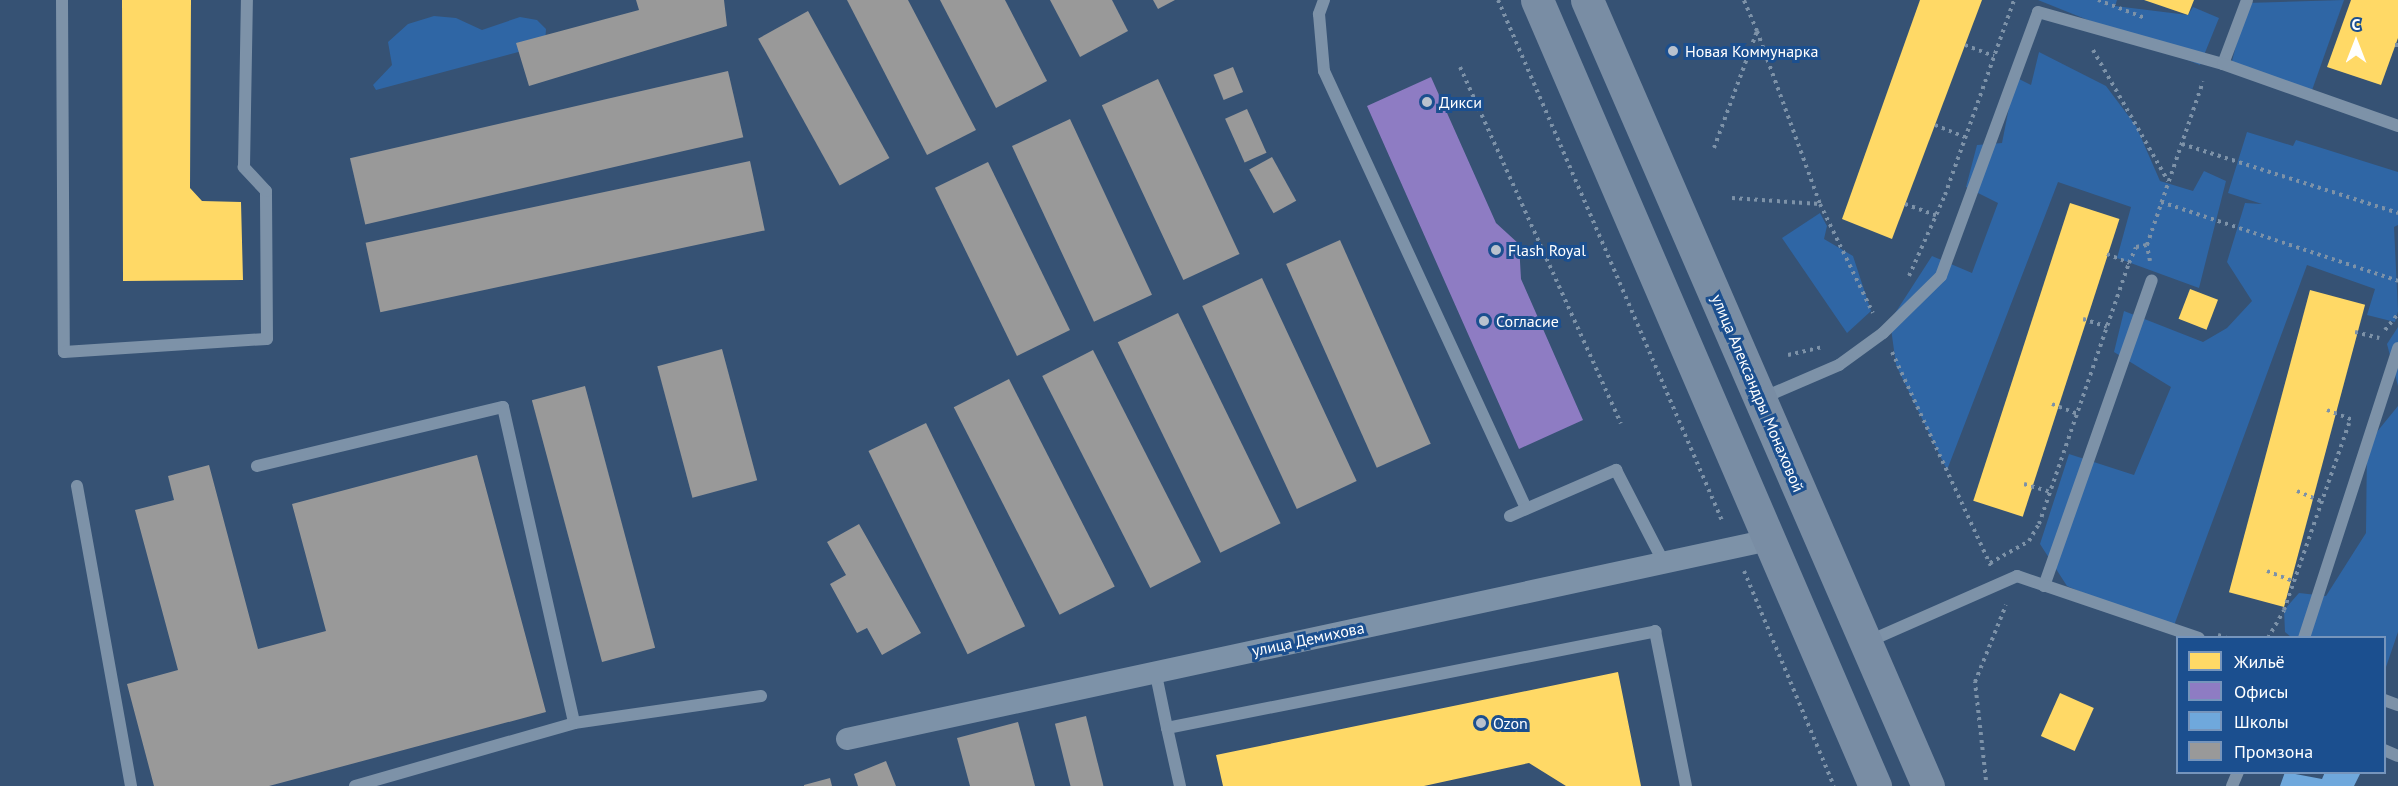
<!DOCTYPE html>
<meta charset="utf-8">
<style>
body{margin:0}
#map{position:relative;width:2398px;height:786px;overflow:hidden;background:#365274;font-family:"PT Sans",sans-serif}
div>[style]{position:absolute}
.green>*{inset:0;background:#2f66a5}
.homes>*{inset:0;background:#ffd966;transform-origin:0 0}
.offices>*{inset:0;background:#8e7cc3}
.schools>*{inset:0;background:#6fa8dc}
.industry>*{inset:0;background:#999;transform-origin:0 0}
.path>*{height:4px;margin-top:-2px;transform-origin:0;background:repeating-linear-gradient(90deg,#7d92a8 0 3px,transparent 0 7.5px)}
.service>*{height:12px;margin:-6px;padding:0 6px;transform-origin:6px;border-radius:6px;background:#7d92a8}
.minor>*{height:22px;margin:-11px;padding:0 11px;transform-origin:11px;border-radius:11px;background:#7d92a8}
.secondary>*{height:33px;margin:-16.5px;padding:0 16.5px;transform-origin:16.5px;border-radius:16.5px;background:#798da4}
.dots>*{width:16px;height:16px;translate:-50% -50%;box-sizing:border-box;border:3px solid #1b4f8f;border-radius:50%}
span{translate:-50% -50%;white-space:nowrap;text-align:center;line-height:1.15;-webkit-text-stroke:6px #1b4f8f;paint-order:stroke}
.poi-label{font-size:16px;color:#fff}
.left{translate:0 -50%;text-align:left}
.street-label{font-size:16px;color:#fff}
.legend{position:absolute;left:2176px;top:636px;width:210px;height:138px;box-sizing:border-box;background:#1b4f8f;border:2px solid #7695bc;margin:0;padding:8px 10px;list-style:none;font-size:18px;color:#fff}
.legend li{display:flex;align-items:center;gap:12px;height:30px}
.legend b{width:30px;border:2px solid #7695bc}
.north{position:absolute;left:2326px;top:12px;width:60px;height:60px;-webkit-text-stroke:4px #1b4f8f;paint-order:stroke;rotate:0deg;font-size:16px;font-weight:700;line-height:24px;text-align:center;color:#fff}
.north::after{content:'';display:block;margin:auto;width:21px;height:27px;background:#fff;clip-path:polygon(50% 0,100% 100%,50% 72%,0 100%)}
</style>
<div id="map">
<div class="green">
<i style="clip-path:polygon(2038px 0,2117px 0,2115px 6px,2188px 15px,2193px 7px,2219px 18px,2200px 65px)"></i>
<i style="clip-path:polygon(2344px 0,2311px 93px,2231px 65px,2247px 3px)"></i>
<i style="clip-path:polygon(434px 16px,456px 18px,482px 30px,520px 17px,537px 20px,546px 29px,545px 45px,376px 90px,373px 85px,392px 65px,388px 42px,408px 24px)"></i>
<i style="clip-path:polygon(2039px 52px,2106px 86px,2136px 126px,2160px 181px,2193px 191px,2204px 171px,2226px 181px,2199px 288px,2117px 258px,2131px 207px,2058px 182px,1947px 470px,1896px 365px,1890px 321px,1932px 256px,1972px 273px,1998px 203px,1966px 187px,1977px 145px,2002px 143px,2015px 77px,2031px 85px)"></i>
<i style="clip-path:polygon(2247px 132px,2293px 146px,2296px 140px,2398px 172px,2398px 225px,2394px 227px,2398px 311px,2395px 322px,2367px 315px,2375px 289px,2307px 265px,2172px 631px,2067px 586px,2040px 544px,2069px 454px,2134px 475px,2171px 387px,2114px 352px,2124px 311px,2203px 342px,2227px 328px,2252px 301px,2227px 262px,2245px 203px,2262px 204px,2228px 193px)"></i>
<i style="clip-path:polygon(1820px 213px,1827px 226px,1824px 239px,1853px 256px,1871px 311px,1847px 333px,1782px 238px)"></i>
<i style="clip-path:polygon(2398px 327px,2398px 386px,2387px 344px)"></i>
<i style="clip-path:polygon(2398px 406px,2398px 632px,2385px 670px,2384px 638px,2291px 637px,2285px 632px,2284px 610px,2299px 593px,2326px 596px,2366px 533px,2367px 444px)"></i>
</div>
<div class="homes">
<i style="clip-path:polygon(122px 0,191px 0,190px 188px,202px 201px,241px 202px,243px 280px,123px 281px)"></i>
<i style="clip-path:polygon(1920px 0,1982px 0,1892px 239px,1842px 219px)"></i>
<i style="clip-path:polygon(2144px 0,2194px 0,2188px 15px)"></i>
<i style="clip-path:polygon(2351px 0,2398px 0,2398px 38px,2381px 85px,2327px 67px)"></i>
<i style="left:2070px;top:203px;width:52px;height:313px;rotate:18deg"></i>
<i style="left:2190px;top:289px;width:30px;height:32px;rotate:21deg"></i>
<i style="left:2310px;top:290px;width:57px;height:313px;rotate:15deg"></i>
<i style="clip-path:polygon(1618px 672px,1641px 786px,1566px 786px,1529px 763px,1424px 786px,1223px 786px,1216px 755px)"></i>
<i style="left:2060px;top:693px;width:37px;height:47px;rotate:24deg"></i>
</div>
<div class="offices">
<i style="clip-path:polygon(1431px 77px,1496px 223px,1519px 244px,1521px 279px,1583px 420px,1519px 449px,1367px 106px)"></i>
</div>
<div class="schools">
<i style="clip-path:polygon(2285px 772px,2322px 779px,2325px 772px,2361px 772px,2354px 786px,2280px 786px)"></i>
</div>
<div class="industry">
<i style="clip-path:polygon(636px 0,724px 0,727px 26px,529px 86px,516px 43px,639px 10px)"></i>
<i style="clip-path:polygon(847px 0,908px 0,976px 130px,927px 155px)"></i>
<i style="clip-path:polygon(940px 0,1005px 0,1047px 81px,996px 108px)"></i>
<i style="clip-path:polygon(1050px 0,1112px 0,1128px 31px,1080px 57px)"></i>
<i style="clip-path:polygon(1153px 0,1175px 0,1158px 9px)"></i>
<i style="left:808px;top:11px;width:168px;height:57px;rotate:61deg"></i>
<i style="left:1233px;top:67px;width:27px;height:21px;rotate:68deg"></i>
<i style="left:728px;top:71px;width:68px;height:388px;rotate:77deg"></i>
<i style="left:1158px;top:79px;width:193px;height:62px;rotate:65deg"></i>
<i style="left:1247px;top:109px;width:48px;height:24px;rotate:66deg"></i>
<i style="left:1070px;top:119px;width:194px;height:64px;rotate:65deg"></i>
<i style="left:1272px;top:157px;width:50px;height:26px;rotate:61deg"></i>
<i style="left:750px;top:161px;width:71px;height:393px;rotate:78deg"></i>
<i style="left:988px;top:162px;width:187px;height:59px;rotate:64deg"></i>
<i style="left:1340px;top:240px;width:223px;height:59px;rotate:66deg"></i>
<i style="left:1262px;top:278px;width:224px;height:66px;rotate:65deg"></i>
<i style="left:1178px;top:313px;width:234px;height:67px;rotate:64deg"></i>
<i style="left:722px;top:349px;width:136px;height:67px;rotate:75deg"></i>
<i style="left:1093px;top:350px;width:238px;height:57px;rotate:63deg"></i>
<i style="left:1009px;top:379px;width:233px;height:62px;rotate:63deg"></i>
<i style="left:585px;top:386px;width:271px;height:55px;rotate:75deg"></i>
<i style="left:926px;top:423px;width:226px;height:64px;rotate:64deg"></i>
<i style="clip-path:polygon(477px 455px,546px 712px,269px 786px,154px 786px,127px 684px,178px 670px,135px 510px,174px 500px,168px 476px,209px 465px,258px 649px,326px 631px,292px 504px)"></i>
<i style="clip-path:polygon(859px 524px,921px 633px,882px 655px,867px 628px,857px 633px,830px 584px,846px 575px,827px 542px)"></i>
<i style="left:1086px;top:716px;width:72px;height:32px;rotate:76deg"></i>
<i style="clip-path:polygon(1018px 722px,1035px 786px,970px 786px,957px 738px)"></i>
<i style="clip-path:polygon(886px 761px,896px 786px,858px 786px,854px 774px)"></i>
<i style="clip-path:polygon(830px 778px,832px 786px,804px 786px,804px 785px)"></i>
</div>
<div class="path">
<i style="left:1498px;top:0;width:569px;rotate:66.72deg"></i>
<i style="left:2098px;top:0;width:50px;rotate:21deg"></i>
<i style="left:1757px;top:31px;width:184px;rotate:70deg"></i>
<i style="left:1820px;top:204px;width:121px;rotate:64.1deg"></i>
<i style="left:1965px;top:45px;width:31px;rotate:21deg"></i>
<i style="left:2395px;top:45px;width:3px"></i>
<i style="left:2093px;top:50px;width:151px;rotate:60.2deg"></i>
<i style="left:1460px;top:67px;width:391px;rotate:65.7deg"></i>
<i style="left:1935px;top:125px;width:32px;rotate:22deg"></i>
<i style="left:2182px;top:144px;width:227px;rotate:17.7deg"></i>
<i style="left:1714px;top:148px;width:125px;rotate:-69.8deg"></i>
<i style="left:1757px;top:31px;width:34px;rotate:-113deg"></i>
<i style="left:1732px;top:198px;width:88px;rotate:3.9deg"></i>
<i style="left:2161px;top:202px;width:250px;rotate:18.4deg"></i>
<i style="left:1905px;top:204px;width:33px;rotate:20deg"></i>
<i style="left:2107px;top:254px;width:24px;rotate:22deg"></i>
<i style="left:2150px;top:261px;width:16px;rotate:-101deg"></i>
<i style="left:2147px;top:245px;width:173px;rotate:-71.1deg"></i>
<i style="left:1909px;top:276px;width:89px;rotate:-66deg"></i>
<i style="left:1945px;top:195px;width:207px;rotate:-70.5deg"></i>
<i style="left:2083px;top:319px;width:25px;rotate:18deg"></i>
<i style="left:2385px;top:330px;width:21px;rotate:-51deg"></i>
<i style="left:2355px;top:332px;width:25px;rotate:14deg"></i>
<i style="left:1892px;top:352px;width:236px;rotate:65.2deg"></i>
<i style="left:1788px;top:355px;width:36px;rotate:-13deg"></i>
<i style="left:2052px;top:404px;width:28px;rotate:21deg"></i>
<i style="left:2327px;top:410px;width:26px;rotate:21deg"></i>
<i style="left:2024px;top:484px;width:28px;rotate:17deg"></i>
<i style="left:2297px;top:491px;width:26px;rotate:23deg"></i>
<i style="left:1990px;top:563px;width:45px;rotate:-29.4deg"></i>
<i style="left:2029px;top:541px;width:20px;rotate:-60deg"></i>
<i style="left:2039px;top:524px;width:276px;rotate:-71deg"></i>
<i style="left:2129px;top:263px;width:17px;rotate:-66deg"></i>
<i style="left:2136px;top:247px;width:11px;rotate:-10deg"></i>
<i style="left:1744px;top:571px;width:233px;rotate:67.3deg"></i>
<i style="left:2267px;top:571px;width:28px;rotate:21deg"></i>
<i style="left:2218px;top:635px;width:9px;rotate:18deg"></i>
<i style="left:2268px;top:638px;width:32px;rotate:-60deg"></i>
<i style="left:2284px;top:610px;width:198px;rotate:-70.8deg"></i>
<i style="left:1986px;top:780px;width:99px;rotate:-96.4deg"></i>
<i style="left:1975px;top:682px;width:83px;rotate:-68.1deg"></i>
</div>
<div class="service">
<i style="left:62px;top:0;width:352px;rotate:89.7deg"></i>
<i style="left:64px;top:352px;width:203px;rotate:-3.7deg"></i>
<i style="left:267px;top:339px;width:148px;rotate:-90.4deg"></i>
<i style="left:266px;top:191px;width:33px;rotate:-133deg"></i>
<i style="left:244px;top:167px;width:167px;rotate:-89deg"></i>
<i style="left:1324px;top:0;width:15px;rotate:110deg"></i>
<i style="left:1319px;top:14px;width:57px;rotate:85deg"></i>
<i style="left:1324px;top:71px;width:482px;rotate:65.2deg"></i>
<i style="left:2223px;top:64px;width:68px;rotate:-69.4deg"></i>
<i style="left:1760px;top:399px;width:86px;rotate:-23.3deg"></i>
<i style="left:1839px;top:365px;width:54px;rotate:-36deg"></i>
<i style="left:1883px;top:333px;width:81px;rotate:-44.5deg"></i>
<i style="left:1941px;top:276px;width:281px;rotate:-69.8deg"></i>
<i style="left:2038px;top:12px;width:192px;rotate:15.7deg"></i>
<i style="left:2223px;top:64px;width:186px;rotate:19.5deg"></i>
<i style="left:257px;top:466px;width:253px;rotate:-13.5deg"></i>
<i style="left:503px;top:407px;width:324px;rotate:77.3deg"></i>
<i style="left:77px;top:486px;width:305px;rotate:79.8deg"></i>
<i style="left:1510px;top:516px;width:116px;rotate:-23.5deg"></i>
<i style="left:1616px;top:470px;width:105px;rotate:62.7deg"></i>
<i style="left:2044px;top:586px;width:324px;rotate:-70.6deg"></i>
<i style="left:2304px;top:638px;width:305px;rotate:-72deg"></i>
<i style="left:1867px;top:642px;width:164px;rotate:-23.7deg"></i>
<i style="left:2017px;top:576px;width:192px;rotate:18.8deg"></i>
<i style="left:1155px;top:670px;width:59px;rotate:78.3deg"></i>
<i style="left:2384px;top:700px;width:15px;rotate:20deg"></i>
<i style="left:2384px;top:750px;width:15px;rotate:23deg"></i>
<i style="left:355px;top:786px;width:228px;rotate:-16deg"></i>
<i style="left:574px;top:723px;width:189px;rotate:-8.2deg"></i>
<i style="left:1180px;top:786px;width:59px;rotate:-102.6deg"></i>
<i style="left:1167px;top:728px;width:498px;rotate:-11.2deg"></i>
<i style="left:1655px;top:631px;width:158px;rotate:78.7deg"></i>
<i style="left:2232px;top:786px;width:15px;rotate:-67deg"></i>
</div>
<div class="minor">
<i style="left:847px;top:739px;width:943px;rotate:-12.18deg"></i>
</div>
<div class="secondary">
<i style="left:1537px;top:0;width:856px;rotate:66.73deg"></i>
<i style="left:1587px;top:0;width:857px;rotate:66.55deg"></i>
</div>
<div class="dots">
<i style="left:1673px;top:51px;background:#b9c2ce"></i>
<i style="left:1427px;top:102px;background:#b9c2ce"></i>
<i style="left:1496px;top:250px;background:#b9c2ce"></i>
<i style="left:1484px;top:321px;background:#b9c2ce"></i>
<i style="left:1481px;top:723px;background:#b9c2ce"></i>
</div>
<div class="poi-label">
<span class="left" style="left:1685px;top:51px">Новая Коммунарка</span>
<span class="left" style="left:1439px;top:102px">Дикси</span>
<span class="left" style="left:1508px;top:250px">Flash Royal</span>
<span class="left" style="left:1496px;top:321px">Согласие</span>
<span class="left" style="left:1493px;top:723px">Ozon</span>
</div>
<div class="street-label">
<span style="left:1758px;top:393px;rotate:67deg">улица Александры Монаховой</span>
<span style="left:1308px;top:639px;rotate:-12deg">улица Демихова</span>
</div>
<ul class="legend">
<li><b style="height:16px;background:#ffd966"></b>Жильё</li>
<li><b style="height:16px;background:#8e7cc3"></b>Офисы</li>
<li><b style="height:16px;background:#6fa8dc"></b>Школы</li>
<li><b style="height:16px;background:#999"></b>Промзона</li>
</ul>
<div class="north">С</div>
</div>
